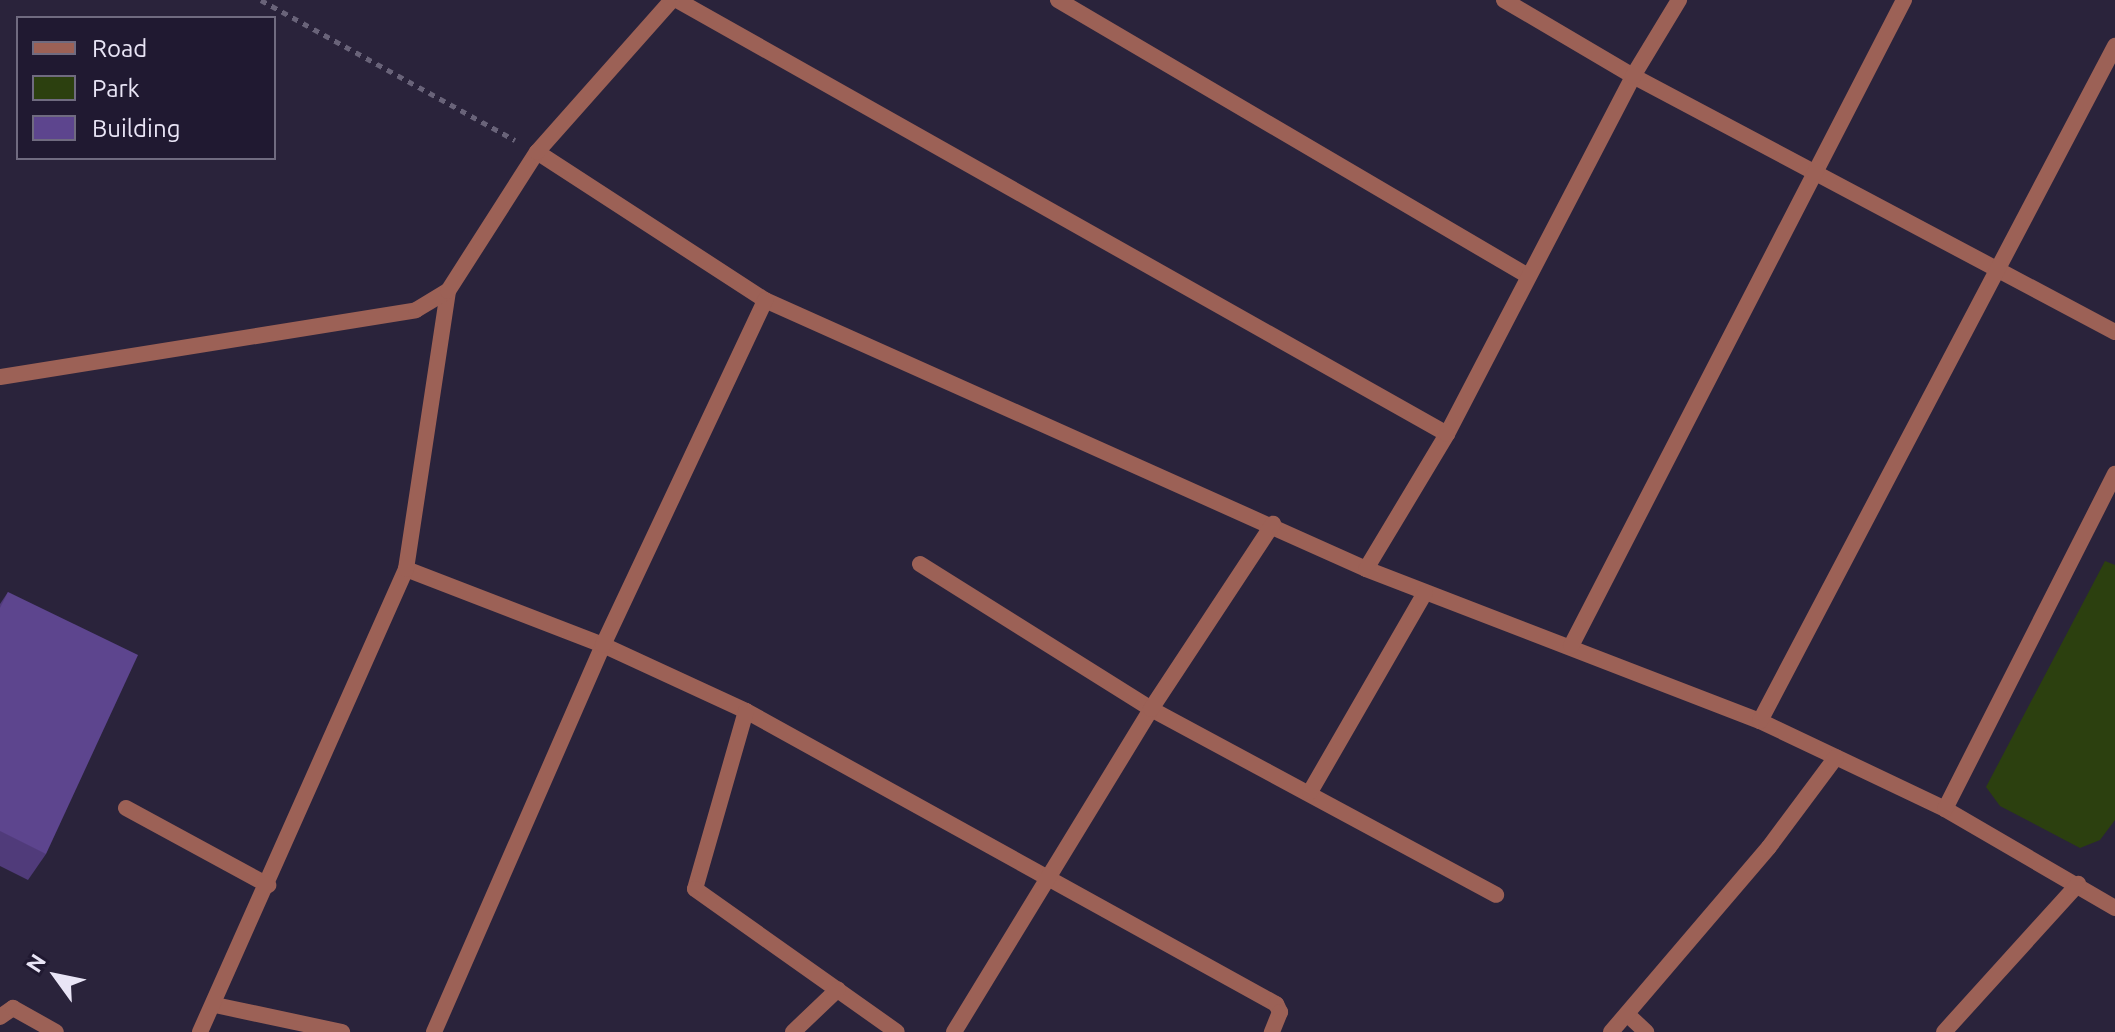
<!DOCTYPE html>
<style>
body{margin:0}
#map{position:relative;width:2115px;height:1032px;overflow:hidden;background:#2a233b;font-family:Ubuntu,sans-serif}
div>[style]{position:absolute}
.green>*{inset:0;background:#2c400f}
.path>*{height:5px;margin-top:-2.5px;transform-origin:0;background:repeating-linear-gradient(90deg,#696379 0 6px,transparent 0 12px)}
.service>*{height:16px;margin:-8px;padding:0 8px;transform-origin:8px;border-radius:8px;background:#9c6156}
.minor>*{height:16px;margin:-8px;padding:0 8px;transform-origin:8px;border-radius:8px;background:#9c6156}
.tertiary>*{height:16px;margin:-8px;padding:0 8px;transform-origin:8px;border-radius:8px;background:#9c6156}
.wall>*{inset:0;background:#503b7a}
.building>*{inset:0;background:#5d458e}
span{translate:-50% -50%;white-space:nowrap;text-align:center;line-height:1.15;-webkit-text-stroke:6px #201931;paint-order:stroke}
.legend{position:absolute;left:16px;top:16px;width:260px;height:144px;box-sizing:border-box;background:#201931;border:2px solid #706b80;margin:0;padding:10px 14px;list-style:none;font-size:24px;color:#e9e5f6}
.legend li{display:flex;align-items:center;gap:16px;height:40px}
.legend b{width:40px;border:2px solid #706b80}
.north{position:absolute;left:16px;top:936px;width:80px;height:80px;-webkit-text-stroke:6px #201931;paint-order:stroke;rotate:303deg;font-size:22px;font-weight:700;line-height:32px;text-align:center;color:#e9e5f6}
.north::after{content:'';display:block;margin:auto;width:28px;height:36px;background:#e9e5f6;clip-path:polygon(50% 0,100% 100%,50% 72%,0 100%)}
</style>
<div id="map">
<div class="green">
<i style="clip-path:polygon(2105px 561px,2115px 565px,2115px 820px,2100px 840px,2080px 848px,2000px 806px,1986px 787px)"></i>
</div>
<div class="path">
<i style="left:261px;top:0;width:290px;rotate:28.9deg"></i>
</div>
<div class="service">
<i style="left:126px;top:808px;width:162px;rotate:28.5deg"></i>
</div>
<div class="minor">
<i style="left:677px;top:0;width:884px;rotate:29.41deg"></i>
<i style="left:1058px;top:0;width:545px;rotate:30.42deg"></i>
<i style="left:1504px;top:0;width:150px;rotate:30.5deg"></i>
<i style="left:1633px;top:76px;width:546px;rotate:27.97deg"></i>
<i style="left:537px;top:152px;width:272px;rotate:33deg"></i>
<i style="left:765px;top:300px;width:658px;rotate:24.11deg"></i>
<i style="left:1366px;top:569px;width:422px;rotate:21.1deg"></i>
<i style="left:1760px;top:721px;width:205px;rotate:25.4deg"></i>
<i style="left:1945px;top:809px;width:197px;rotate:30.2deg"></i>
<i style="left:920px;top:564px;width:273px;rotate:32.1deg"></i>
<i style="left:1151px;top:709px;width:392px;rotate:28.3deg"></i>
<i style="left:406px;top:569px;width:211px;rotate:21.1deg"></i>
<i style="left:603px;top:645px;width:157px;rotate:24.8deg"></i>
<i style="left:746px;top:711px;width:606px;rotate:28.94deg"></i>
<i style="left:1276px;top:1004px;width:9px;rotate:63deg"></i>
<i style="left:1280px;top:1012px;width:22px;rotate:112deg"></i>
<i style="left:1366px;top:569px;width:157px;rotate:-59deg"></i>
<i style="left:1447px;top:434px;width:403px;rotate:-62.5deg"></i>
<i style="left:1633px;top:76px;width:89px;rotate:-58.8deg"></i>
<i style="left:1571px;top:646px;width:727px;rotate:-62.73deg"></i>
<i style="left:746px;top:711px;width:185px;rotate:106deg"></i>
<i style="left:695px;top:889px;width:247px;rotate:35.3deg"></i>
<i style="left:1760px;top:721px;width:763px;rotate:-62.26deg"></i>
<i style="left:1310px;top:792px;width:230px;rotate:-60deg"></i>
<i style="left:1945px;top:809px;width:376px;rotate:-63.1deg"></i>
<i style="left:215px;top:1005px;width:130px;rotate:12deg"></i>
<i style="left:1628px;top:1015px;width:25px;rotate:43deg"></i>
<i style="left:0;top:1017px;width:16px;rotate:-35deg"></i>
<i style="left:13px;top:1008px;width:49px;rotate:29.2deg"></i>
<i style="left:200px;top:1032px;width:507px;rotate:-66.01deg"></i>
<i style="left:406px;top:569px;width:281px;rotate:-81.4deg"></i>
<i style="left:434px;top:1032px;width:422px;rotate:-66.4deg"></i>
<i style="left:603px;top:645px;width:381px;rotate:-64.8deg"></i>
<i style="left:793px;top:1032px;width:62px;rotate:-43.7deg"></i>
<i style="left:954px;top:1032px;width:378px;rotate:-58.6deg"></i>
<i style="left:1151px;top:709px;width:222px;rotate:-56.6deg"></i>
<i style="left:1611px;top:1032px;width:243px;rotate:-49.5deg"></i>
<i style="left:1769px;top:847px;width:112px;rotate:-53.3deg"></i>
<i style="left:1944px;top:1032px;width:200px;rotate:-47.8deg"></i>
</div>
<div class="tertiary">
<i style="left:0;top:377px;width:421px;rotate:-9.1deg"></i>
<i style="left:416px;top:310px;width:37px;rotate:-31deg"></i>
<i style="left:448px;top:291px;width:165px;rotate:-57.4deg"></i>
<i style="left:537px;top:152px;width:203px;rotate:-48.4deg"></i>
</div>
<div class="wall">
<i style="clip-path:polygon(8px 592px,46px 854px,28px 880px,0 866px,0 604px)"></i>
</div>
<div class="building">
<i style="clip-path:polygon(8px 592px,138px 655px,46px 854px,0 831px,0 608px)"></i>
</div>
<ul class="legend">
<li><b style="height:10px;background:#9c6156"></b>Road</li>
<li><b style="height:22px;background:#2c400f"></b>Park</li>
<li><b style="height:22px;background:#5d458e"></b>Building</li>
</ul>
<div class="north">N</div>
</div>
